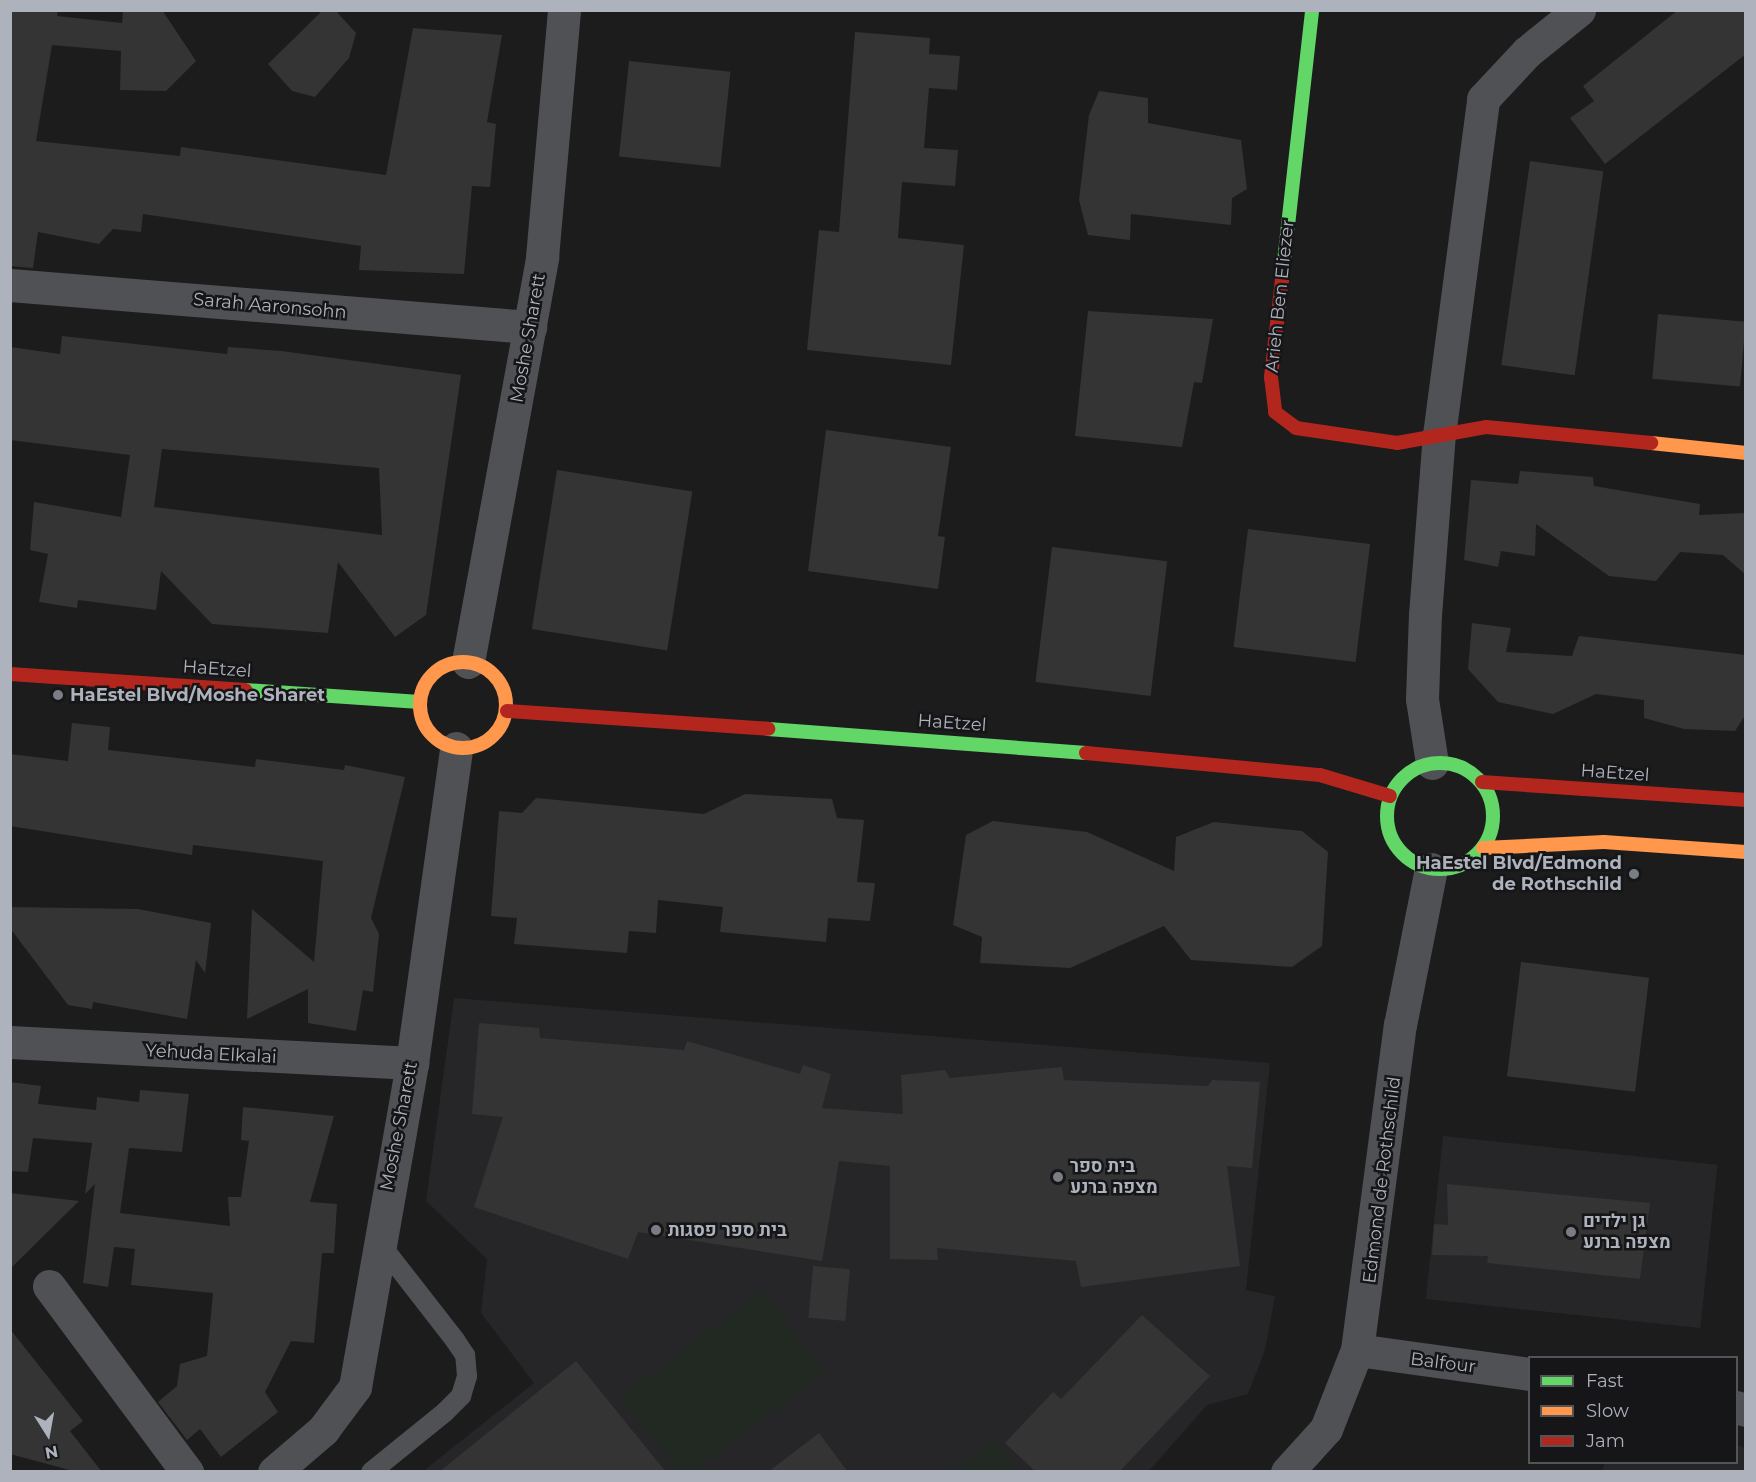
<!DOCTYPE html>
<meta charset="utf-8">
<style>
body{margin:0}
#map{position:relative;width:1756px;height:1482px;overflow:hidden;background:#1c1c1c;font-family:Montserrat,Heebo,sans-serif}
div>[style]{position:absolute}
.built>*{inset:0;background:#262628;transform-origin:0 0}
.green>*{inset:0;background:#212922}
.building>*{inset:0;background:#343434;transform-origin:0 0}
.lane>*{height:20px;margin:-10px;padding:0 10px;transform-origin:10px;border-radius:10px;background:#505155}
.street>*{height:33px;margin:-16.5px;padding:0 16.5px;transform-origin:16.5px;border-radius:16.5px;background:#505155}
.fast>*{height:14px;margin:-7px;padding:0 7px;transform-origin:7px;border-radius:7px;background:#63d668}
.fast>.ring{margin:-7px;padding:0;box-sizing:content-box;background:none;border:14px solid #63d668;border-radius:50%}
.slow>*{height:14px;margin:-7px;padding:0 7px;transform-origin:7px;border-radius:7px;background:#ff974d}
.slow>.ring{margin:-7px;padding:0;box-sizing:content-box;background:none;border:14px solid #ff974d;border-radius:50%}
.jam>*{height:14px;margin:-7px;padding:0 7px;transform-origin:7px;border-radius:7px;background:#b3261e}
.dots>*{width:16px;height:16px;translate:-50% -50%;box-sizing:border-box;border:3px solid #161618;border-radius:50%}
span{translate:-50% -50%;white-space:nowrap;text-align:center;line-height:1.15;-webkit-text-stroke:5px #161618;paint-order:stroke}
.street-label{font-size:18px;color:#adb2bc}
.poi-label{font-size:18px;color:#adb2bc;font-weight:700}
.left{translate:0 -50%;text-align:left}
.right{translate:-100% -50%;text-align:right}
.frame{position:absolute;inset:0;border:12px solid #adb2bc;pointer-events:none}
.legend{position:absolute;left:1528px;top:1356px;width:210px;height:108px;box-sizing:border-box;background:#161618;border:2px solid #52545a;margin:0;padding:8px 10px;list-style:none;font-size:18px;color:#adb2bc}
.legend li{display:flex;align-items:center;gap:12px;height:30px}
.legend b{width:30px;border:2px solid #52545a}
.north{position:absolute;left:18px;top:1404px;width:60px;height:60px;-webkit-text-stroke:4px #161618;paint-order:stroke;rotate:169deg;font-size:16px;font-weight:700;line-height:24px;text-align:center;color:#adb2bc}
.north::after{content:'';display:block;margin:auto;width:21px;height:27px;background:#adb2bc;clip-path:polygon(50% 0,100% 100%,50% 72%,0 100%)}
</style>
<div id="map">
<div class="built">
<i style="clip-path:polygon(454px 998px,1270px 1063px,1246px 1290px,1275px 1296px,1265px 1350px,1248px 1394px,1207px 1405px,1149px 1471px,422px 1472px,534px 1383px,481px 1313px,487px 1259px,426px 1201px)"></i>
<i style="left:1443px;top:1136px;width:276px;height:164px;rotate:6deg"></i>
<i style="clip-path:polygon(1737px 1445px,1745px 1448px,1745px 1471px,1602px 1471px,1605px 1463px,1736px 1462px)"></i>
</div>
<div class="green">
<i style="clip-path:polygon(763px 1290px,825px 1373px,694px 1471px,678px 1471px,621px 1397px)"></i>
<i style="clip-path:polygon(996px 1440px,1018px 1471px,950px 1471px)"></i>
</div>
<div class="building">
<i style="clip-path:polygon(10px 10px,58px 10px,57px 16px,122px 23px,123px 10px,162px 10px,196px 61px,166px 91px,120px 90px,121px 51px,52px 45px,36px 141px,180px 156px,181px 147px,386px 175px,413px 28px,502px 35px,487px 122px,496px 124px,490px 187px,472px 186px,464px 274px,359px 270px,361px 246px,143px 214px,141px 232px,113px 229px,99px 244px,38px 232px,33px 268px,10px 266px)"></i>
<i style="clip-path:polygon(323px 10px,335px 10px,356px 33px,349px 58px,315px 97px,292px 91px,268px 64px)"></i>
<i style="clip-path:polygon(1678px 10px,1746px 10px,1746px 54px,1605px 164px,1570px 118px,1594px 101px,1583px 86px)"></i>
<i style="clip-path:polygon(855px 32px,930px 38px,929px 54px,960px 56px,957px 90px,929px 88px,924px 148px,958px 150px,955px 186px,902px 182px,898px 238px,964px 245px,951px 365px,807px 350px,819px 230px,839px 232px)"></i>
<i style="left:629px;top:61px;width:102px;height:96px;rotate:6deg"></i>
<i style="clip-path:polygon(1099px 91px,1148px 98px,1148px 123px,1241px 140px,1247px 189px,1232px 198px,1231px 225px,1131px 214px,1130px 240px,1088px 235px,1079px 200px,1089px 115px)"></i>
<i style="left:1530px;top:161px;width:74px;height:206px;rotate:8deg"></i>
<i style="clip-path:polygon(1088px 311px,1213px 319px,1202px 383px,1194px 382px,1182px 447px,1075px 436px)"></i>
<i style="left:1658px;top:314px;width:88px;height:65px;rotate:5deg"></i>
<i style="clip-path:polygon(evenodd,62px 336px,227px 354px,228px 347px,281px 351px,461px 375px,426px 615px,395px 637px,338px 562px,328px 633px,212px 624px,161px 571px,156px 610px,78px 600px,77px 608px,39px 602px,48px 554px,30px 550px,34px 502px,121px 517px,130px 455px,10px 440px,10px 347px,60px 354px,62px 336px,162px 449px,379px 468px,382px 535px,154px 507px,162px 449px)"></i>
<i style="clip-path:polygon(826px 430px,951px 447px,938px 536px,945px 537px,938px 589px,808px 571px)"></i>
<i style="left:557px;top:470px;width:137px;height:161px;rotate:9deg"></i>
<i style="clip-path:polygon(1520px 471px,1593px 477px,1594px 486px,1700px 504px,1699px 515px,1746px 513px,1746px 575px,1723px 555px,1680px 552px,1656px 581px,1609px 576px,1536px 524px,1535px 556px,1501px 551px,1498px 567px,1464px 560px,1471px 480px,1518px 484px)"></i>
<i style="left:1248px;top:529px;width:123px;height:119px;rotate:7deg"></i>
<i style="left:1052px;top:547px;width:116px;height:136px;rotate:7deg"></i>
<i style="clip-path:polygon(1472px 623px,1511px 628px,1506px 652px,1572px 656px,1579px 636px,1746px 655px,1746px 714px,1735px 731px,1684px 729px,1644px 718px,1644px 700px,1596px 694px,1553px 714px,1498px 702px,1468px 669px)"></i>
<i style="clip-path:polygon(72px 723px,110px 727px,108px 750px,255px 767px,256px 759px,344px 770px,345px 765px,405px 777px,371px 918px,379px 934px,373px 992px,363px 990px,356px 1031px,308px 1023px,308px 989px,247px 1019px,252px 909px,314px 962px,323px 861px,193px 845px,192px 855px,10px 826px,10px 754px,68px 761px)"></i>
<i style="clip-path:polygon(745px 794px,832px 799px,837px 818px,864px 820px,857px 882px,875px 883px,870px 921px,828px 918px,826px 942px,720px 932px,723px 907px,658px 900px,656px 933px,629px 931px,627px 953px,514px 944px,517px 918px,491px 916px,499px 811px,522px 813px,536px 798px,704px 814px)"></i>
<i style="clip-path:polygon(993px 821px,1087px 832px,1174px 871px,1176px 837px,1214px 822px,1302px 831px,1328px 852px,1322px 946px,1292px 967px,1191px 960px,1164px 926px,1070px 968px,980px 963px,982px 937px,953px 925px,966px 835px)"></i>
<i style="clip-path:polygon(10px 907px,138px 909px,211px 923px,205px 973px,196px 960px,187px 1019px,93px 1002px,92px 1009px,68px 1005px,10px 928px)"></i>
<i style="left:1521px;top:962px;width:129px;height:115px;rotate:7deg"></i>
<i style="clip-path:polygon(479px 1023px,539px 1028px,540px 1038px,684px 1050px,687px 1041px,800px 1074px,803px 1065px,831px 1074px,822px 1108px,903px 1114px,901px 1075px,945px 1070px,950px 1078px,1062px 1067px,1064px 1080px,1208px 1086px,1212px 1080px,1260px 1082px,1252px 1168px,1227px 1166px,1240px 1266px,1081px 1287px,1076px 1261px,937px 1248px,938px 1260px,890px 1259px,890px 1166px,839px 1161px,822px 1261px,638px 1232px,628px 1259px,474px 1207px,503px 1117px,472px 1114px)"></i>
<i style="clip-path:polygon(10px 1082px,41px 1086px,38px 1104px,96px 1110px,97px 1097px,139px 1102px,140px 1090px,189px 1094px,182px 1152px,129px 1148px,120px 1213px,230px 1226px,228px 1197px,241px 1197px,249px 1141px,241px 1140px,243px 1107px,334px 1116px,310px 1202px,337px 1204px,334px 1253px,322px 1253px,314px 1343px,291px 1341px,265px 1392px,278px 1412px,221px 1457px,200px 1429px,187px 1440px,158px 1402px,177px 1386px,180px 1364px,207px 1356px,213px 1293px,131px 1285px,135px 1249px,114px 1247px,108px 1287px,83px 1283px,95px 1184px,85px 1194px,92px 1143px,33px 1138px,28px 1172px,10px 1171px)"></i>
<i style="clip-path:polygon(1447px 1184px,1650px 1203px,1640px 1279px,1487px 1263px,1488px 1256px,1432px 1255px,1434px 1224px,1448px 1225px)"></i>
<i style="clip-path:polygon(10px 1193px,79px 1201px,10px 1269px)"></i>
<i style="left:813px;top:1266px;width:37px;height:52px;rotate:5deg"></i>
<i style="clip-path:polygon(1142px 1315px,1210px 1376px,1119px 1472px,1036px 1472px,1005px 1443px,1053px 1392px,1061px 1399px)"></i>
<i style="clip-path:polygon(10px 1329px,83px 1421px,70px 1431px,102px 1472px,77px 1472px,10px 1454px)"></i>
<i style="clip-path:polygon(576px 1361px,666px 1472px,439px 1472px)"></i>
<i style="clip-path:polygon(819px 1433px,848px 1472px,768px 1472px)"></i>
</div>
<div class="lane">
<i style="left:371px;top:1472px;width:95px;rotate:-39deg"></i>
<i style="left:445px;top:1412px;width:23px;rotate:-45deg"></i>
<i style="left:461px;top:1396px;width:21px;rotate:-73deg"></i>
<i style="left:467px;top:1376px;width:21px;rotate:-95deg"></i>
<i style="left:465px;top:1355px;width:18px;rotate:-124deg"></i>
<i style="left:455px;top:1340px;width:120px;rotate:-127.9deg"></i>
</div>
<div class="street">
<i style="left:10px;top:285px;width:522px;rotate:4.62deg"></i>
<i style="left:468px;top:662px;width:412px;rotate:-79.6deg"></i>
<i style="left:542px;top:257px;width:248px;rotate:-84.9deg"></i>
<i style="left:1432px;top:763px;width:65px;rotate:-98.9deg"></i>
<i style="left:1422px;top:699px;width:84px;rotate:-88deg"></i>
<i style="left:1425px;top:615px;width:181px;rotate:-85.6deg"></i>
<i style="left:1439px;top:435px;width:339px;rotate:-82.5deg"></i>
<i style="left:1483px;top:99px;width:64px;rotate:-46.9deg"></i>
<i style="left:1527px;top:52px;width:67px;rotate:-38.9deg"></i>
<i style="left:10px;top:1042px;width:403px;rotate:3deg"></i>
<i style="left:49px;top:1286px;width:232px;rotate:53.4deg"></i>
<i style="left:1357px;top:1350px;width:175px;rotate:7.9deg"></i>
<i style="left:1736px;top:1407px;width:10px;rotate:17deg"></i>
<i style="left:274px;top:1472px;width:65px;rotate:-40.6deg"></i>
<i style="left:323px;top:1430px;width:54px;rotate:-53.3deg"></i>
<i style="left:355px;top:1387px;width:329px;rotate:-80deg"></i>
<i style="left:412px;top:1063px;width:318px;rotate:-82deg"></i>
<i style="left:1287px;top:1472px;width:58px;rotate:-47.8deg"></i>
<i style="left:1326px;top:1429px;width:85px;rotate:-68.6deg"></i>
<i style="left:1357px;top:1350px;width:328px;rotate:-82.5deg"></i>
<i style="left:1400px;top:1025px;width:159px;rotate:-78.8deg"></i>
</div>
<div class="fast">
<i style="left:1282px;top:279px;width:271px;rotate:-83.6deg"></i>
<i style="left:245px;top:690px;width:175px;rotate:3.9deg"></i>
<i style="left:768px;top:729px;width:319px;rotate:4.3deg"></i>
<i class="ring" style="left:1387px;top:763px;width:92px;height:92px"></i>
</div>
<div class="slow">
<i style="left:1651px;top:443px;width:96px;rotate:6deg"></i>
<i class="ring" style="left:420px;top:662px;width:72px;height:72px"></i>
<i style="left:1483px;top:848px;width:121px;rotate:-2.8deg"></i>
<i style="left:1604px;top:842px;width:142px;rotate:4deg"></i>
</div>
<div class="jam">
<i style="left:1282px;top:279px;width:99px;rotate:96.4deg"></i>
<i style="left:1271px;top:377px;width:35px;rotate:83deg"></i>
<i style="left:1275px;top:412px;width:26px;rotate:37deg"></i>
<i style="left:1296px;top:428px;width:102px;rotate:8.4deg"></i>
<i style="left:1397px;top:443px;width:90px;rotate:-10.2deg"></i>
<i style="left:1486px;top:427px;width:166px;rotate:5.5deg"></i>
<i style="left:10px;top:674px;width:236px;rotate:3.9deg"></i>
<i style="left:507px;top:711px;width:262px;rotate:3.9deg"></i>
<i style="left:1086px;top:753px;width:235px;rotate:5.4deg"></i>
<i style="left:1320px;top:775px;width:73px;rotate:16.7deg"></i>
<i style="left:1482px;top:782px;width:265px;rotate:3.9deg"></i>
</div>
<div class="dots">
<i style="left:58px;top:695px;background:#7a7e84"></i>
<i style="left:1634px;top:874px;background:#7a7e84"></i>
<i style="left:1058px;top:1177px;background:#7a7e84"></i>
<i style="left:656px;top:1230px;background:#7a7e84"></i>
<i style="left:1571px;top:1232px;background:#7a7e84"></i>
</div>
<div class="street-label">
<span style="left:1280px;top:296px;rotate:-84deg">Arieh Ben Eliezer</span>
<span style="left:270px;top:306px;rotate:5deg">Sarah Aaronsohn</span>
<span style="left:528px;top:338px;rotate:-80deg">Moshe Sharett</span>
<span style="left:217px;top:669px;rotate:4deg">HaEtzel</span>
<span style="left:952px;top:723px;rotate:4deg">HaEtzel</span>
<span style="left:1615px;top:773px;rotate:4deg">HaEtzel</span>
<span style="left:211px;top:1054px;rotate:3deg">Yehuda Elkalai</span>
<span style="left:399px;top:1126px;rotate:-79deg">Moshe Sharett</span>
<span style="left:1382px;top:1180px;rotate:-83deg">Edmond de Rothschild</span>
<span style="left:1443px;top:1363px;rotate:7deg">Balfour</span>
</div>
<div class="poi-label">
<span class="left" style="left:70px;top:695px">HaEstel Blvd/Moshe Sharet</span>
<span class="right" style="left:1622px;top:874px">HaEstel Blvd/Edmond<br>de Rothschild</span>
<span class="left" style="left:1070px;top:1177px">בית ספר<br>מצפה ברנע</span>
<span class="left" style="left:1583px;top:1232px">גן ילדים<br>מצפה ברנע</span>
<span class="left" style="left:668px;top:1230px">בית ספר פסגות</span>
</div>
<div class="frame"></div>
<ul class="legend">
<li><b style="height:8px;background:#63d668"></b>Fast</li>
<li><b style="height:8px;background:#ff974d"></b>Slow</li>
<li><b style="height:8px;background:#b3261e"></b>Jam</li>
</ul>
<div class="north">N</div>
</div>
